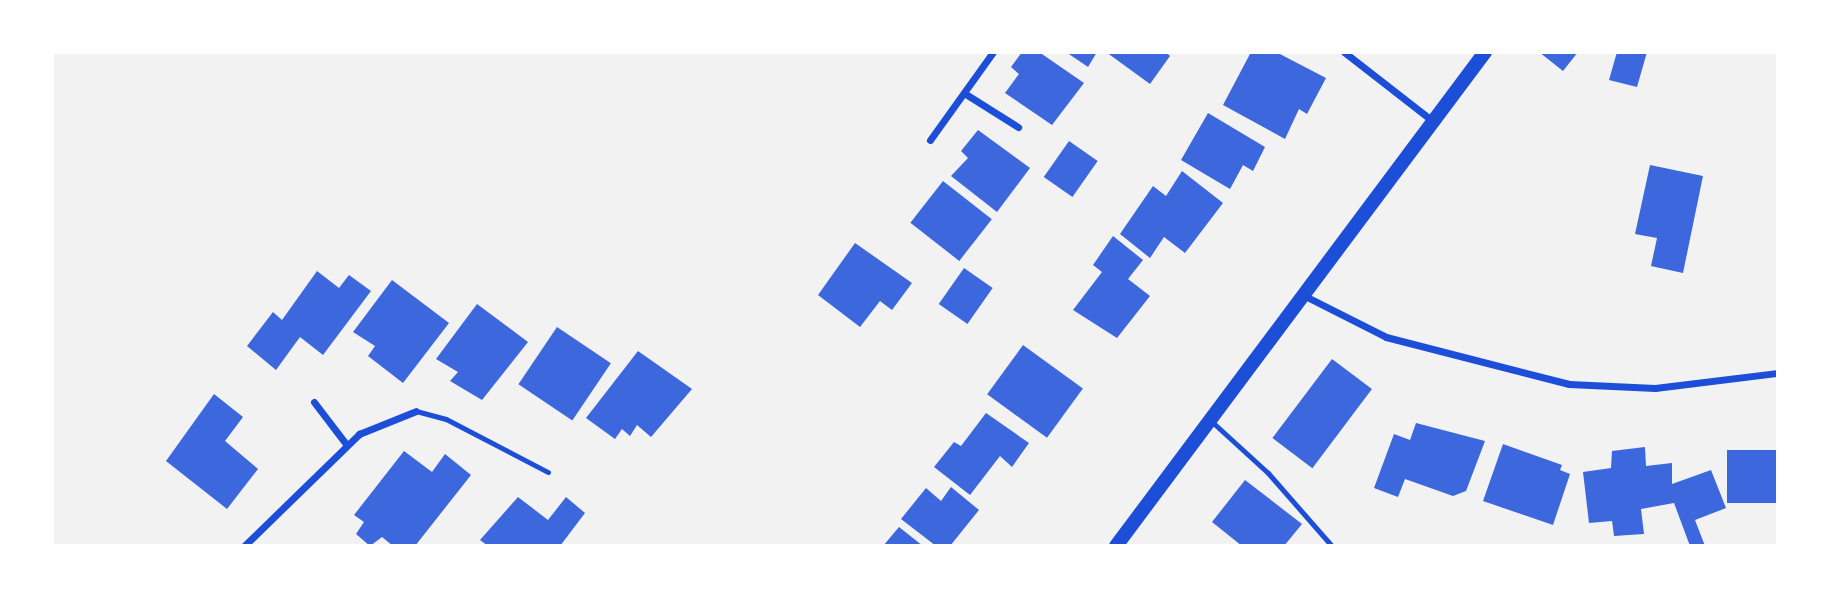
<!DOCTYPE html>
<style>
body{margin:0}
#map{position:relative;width:1830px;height:598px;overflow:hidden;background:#f2f2f2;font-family:"Space Grotesk",sans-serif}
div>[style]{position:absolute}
.building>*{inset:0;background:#3d67dc;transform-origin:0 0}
.service>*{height:5px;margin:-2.5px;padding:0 2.5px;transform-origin:2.5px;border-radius:2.5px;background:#1d4ed8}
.minor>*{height:7px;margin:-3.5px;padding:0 3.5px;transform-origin:3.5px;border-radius:3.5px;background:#1d4ed8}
.secondary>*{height:14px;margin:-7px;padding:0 7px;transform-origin:7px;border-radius:7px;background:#1d4ed8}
span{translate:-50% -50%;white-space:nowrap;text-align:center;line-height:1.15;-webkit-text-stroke:6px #fff;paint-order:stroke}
.frame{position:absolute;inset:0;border:54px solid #fff;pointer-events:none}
</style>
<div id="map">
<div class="building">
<i style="clip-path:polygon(1022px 52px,1039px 52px,1084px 83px,1052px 125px,1005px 93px,1019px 74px,1011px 67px)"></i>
<i style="clip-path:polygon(1066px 52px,1097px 52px,1088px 67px)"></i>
<i style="clip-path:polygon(1106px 52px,1166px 52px,1170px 56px,1150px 84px)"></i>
<i style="clip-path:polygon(1251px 52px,1276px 52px,1326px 78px,1307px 114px,1299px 109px,1285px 139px,1223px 105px)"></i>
<i style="clip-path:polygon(1539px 52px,1578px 52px,1563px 71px)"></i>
<i style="clip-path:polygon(1617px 52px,1647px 52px,1637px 87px,1609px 80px)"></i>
<i style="clip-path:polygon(1208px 113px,1265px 147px,1253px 171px,1243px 165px,1230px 189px,1181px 160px)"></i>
<i style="clip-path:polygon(978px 130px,1030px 168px,997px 212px,951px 176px,968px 158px,961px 151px)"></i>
<i style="left:1069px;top:141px;width:35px;height:44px;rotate:35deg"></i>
<i style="clip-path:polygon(1650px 165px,1703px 176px,1683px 273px,1651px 266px,1657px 238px,1635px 234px)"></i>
<i style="clip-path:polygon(1182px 171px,1223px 203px,1185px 253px,1164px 237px,1150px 258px,1120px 234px,1153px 186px,1166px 196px)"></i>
<i style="left:943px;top:181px;width:62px;height:53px;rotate:38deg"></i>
<i style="clip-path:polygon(1113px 236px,1143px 260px,1128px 279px,1150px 296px,1117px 338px,1073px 310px,1102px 272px,1093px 265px)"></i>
<i style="clip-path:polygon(855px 243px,912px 283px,892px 310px,880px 301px,860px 327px,818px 295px)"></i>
<i style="left:964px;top:268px;width:35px;height:44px;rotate:35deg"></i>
<i style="clip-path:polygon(317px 271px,339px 288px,349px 275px,371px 291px,323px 355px,300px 337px,276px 370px,247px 346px,273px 312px,282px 320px)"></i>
<i style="clip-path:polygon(392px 280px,449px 323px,403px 383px,368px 356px,375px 346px,353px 332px)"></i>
<i style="clip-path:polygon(477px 304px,528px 342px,482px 400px,450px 381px,458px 372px,436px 359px)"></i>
<i style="left:557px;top:327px;width:65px;height:69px;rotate:34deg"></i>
<i style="left:1023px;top:345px;width:74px;height:61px;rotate:36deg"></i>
<i style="clip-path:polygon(638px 351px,692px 389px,651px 437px,637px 425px,630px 436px,622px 429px,615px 439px,586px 418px)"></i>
<i style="left:1332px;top:359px;width:50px;height:99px;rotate:37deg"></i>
<i style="clip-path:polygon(214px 394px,243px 417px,225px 441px,258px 469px,227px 509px,166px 461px)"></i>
<i style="clip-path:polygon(986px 413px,1029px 443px,1012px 467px,1000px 456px,970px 495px,934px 467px,954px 442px,961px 446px)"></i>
<i style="clip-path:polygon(1416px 423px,1485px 441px,1466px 491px,1453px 496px,1405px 479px,1398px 497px,1374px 488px,1394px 434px,1410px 440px)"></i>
<i style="clip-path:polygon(1503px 444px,1562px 465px,1560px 470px,1570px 474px,1553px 525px,1483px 501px)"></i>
<i style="clip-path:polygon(1645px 447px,1646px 466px,1672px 463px,1672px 484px,1711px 470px,1726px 508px,1695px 520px,1705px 546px,1690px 546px,1674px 503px,1641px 509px,1644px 534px,1614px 536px,1612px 521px,1589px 523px,1583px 472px,1611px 468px,1612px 451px)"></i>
<i style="left:1778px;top:450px;width:53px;height:51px;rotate:90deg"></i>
<i style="clip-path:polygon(404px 451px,432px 472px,445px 454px,471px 475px,415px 546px,393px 546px,382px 537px,370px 546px,356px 534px,364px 522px,354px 515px)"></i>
<i style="clip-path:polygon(1245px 480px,1302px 524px,1284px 546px,1242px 546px,1212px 522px)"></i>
<i style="clip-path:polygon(951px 487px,979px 510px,950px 546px,936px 546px,901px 519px,926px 488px,941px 501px)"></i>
<i style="clip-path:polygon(518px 497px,548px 520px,566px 497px,585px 513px,560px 546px,488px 546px,480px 540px)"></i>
<i style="clip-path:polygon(899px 527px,923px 546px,883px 546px)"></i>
</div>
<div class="service">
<i style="left:416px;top:411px;width:31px;rotate:15deg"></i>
<i style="left:446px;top:419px;width:115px;rotate:27.5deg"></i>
<i style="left:1210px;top:420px;width:79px;rotate:42.4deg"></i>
<i style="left:1268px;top:473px;width:97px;rotate:48.8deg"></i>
</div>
<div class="minor">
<i style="left:1344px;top:52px;width:114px;rotate:37.9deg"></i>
<i style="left:964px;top:93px;width:64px;rotate:32.2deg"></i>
<i style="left:930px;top:140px;width:108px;rotate:-54.4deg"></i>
<i style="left:1303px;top:295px;width:93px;rotate:26.8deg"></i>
<i style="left:1386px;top:337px;width:189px;rotate:14.4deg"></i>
<i style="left:1569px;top:384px;width:86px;rotate:2.7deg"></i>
<i style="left:1655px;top:388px;width:124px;rotate:-7deg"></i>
<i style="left:314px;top:402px;width:53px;rotate:52.7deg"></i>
<i style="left:244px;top:546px;width:161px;rotate:-44.2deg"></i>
<i style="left:359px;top:434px;width:61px;rotate:-22deg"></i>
</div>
<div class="secondary">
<i style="left:1116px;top:546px;width:617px;rotate:-53.24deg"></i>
</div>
<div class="frame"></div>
</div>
